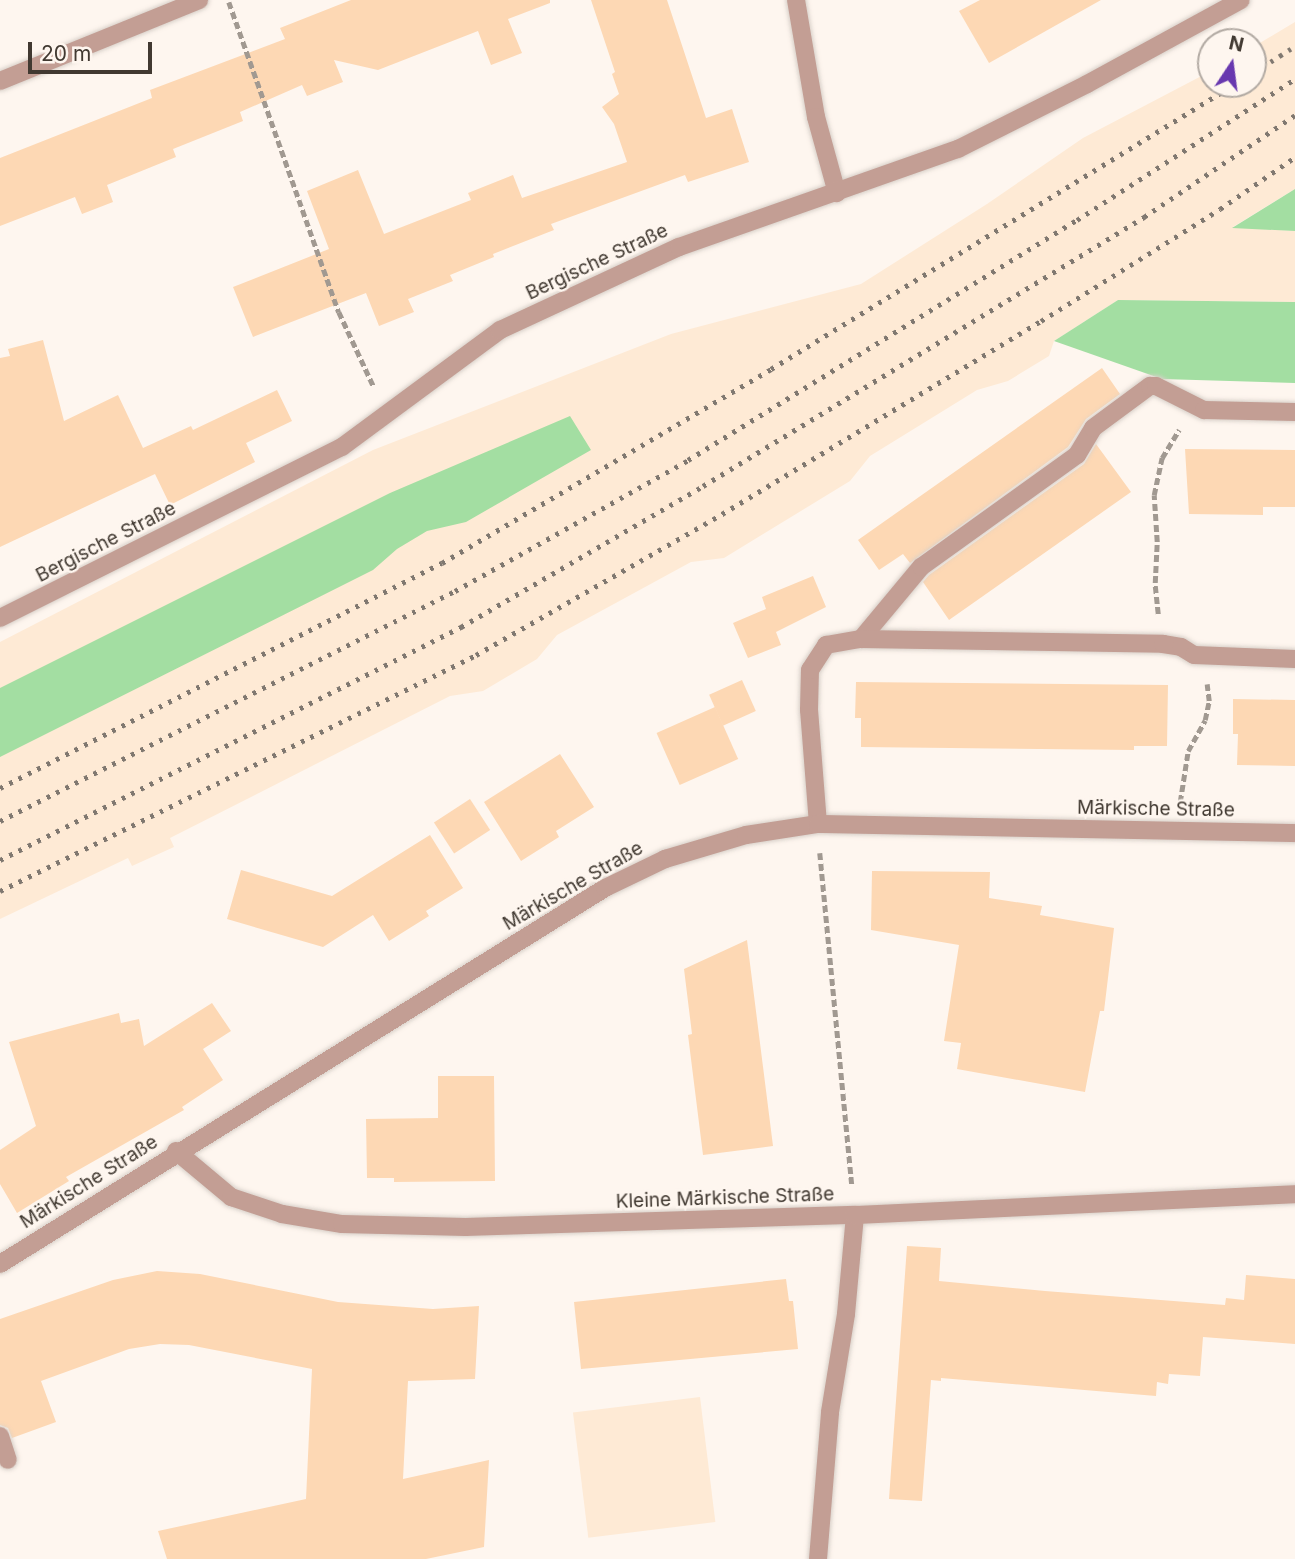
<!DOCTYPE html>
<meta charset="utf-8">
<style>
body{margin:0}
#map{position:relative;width:1295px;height:1559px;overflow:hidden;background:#fef6ef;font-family:Inter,sans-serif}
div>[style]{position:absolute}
.built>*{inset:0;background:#feead5;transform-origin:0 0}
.green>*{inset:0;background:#a3dea2}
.building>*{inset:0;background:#fdd8b4;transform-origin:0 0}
.path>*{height:4.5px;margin-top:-2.25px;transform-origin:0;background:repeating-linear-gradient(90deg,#a19991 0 7px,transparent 0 10.5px)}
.roads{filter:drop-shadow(0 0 2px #d8d0c9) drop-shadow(0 0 2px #d8d0c9)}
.lane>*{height:18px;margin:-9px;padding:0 9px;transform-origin:9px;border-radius:9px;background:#c39e94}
.street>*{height:18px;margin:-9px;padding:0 9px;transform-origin:9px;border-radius:9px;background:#c39e94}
.rail>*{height:5px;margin-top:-2.5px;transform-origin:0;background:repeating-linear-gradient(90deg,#807870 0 3.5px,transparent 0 10.5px)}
span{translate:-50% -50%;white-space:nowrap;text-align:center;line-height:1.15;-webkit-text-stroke:5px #fef6ef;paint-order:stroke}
.street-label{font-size:19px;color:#413931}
.north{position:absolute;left:1197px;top:28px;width:70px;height:70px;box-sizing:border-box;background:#fef6ef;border:2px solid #b2aaa3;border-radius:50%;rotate:13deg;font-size:19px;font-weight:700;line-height:28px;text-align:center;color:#413931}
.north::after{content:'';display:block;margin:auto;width:24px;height:32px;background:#6838af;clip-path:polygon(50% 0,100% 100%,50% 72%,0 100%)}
.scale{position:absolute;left:28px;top:42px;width:124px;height:32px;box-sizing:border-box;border:4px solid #413931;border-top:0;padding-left:9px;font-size:21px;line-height:24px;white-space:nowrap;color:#413931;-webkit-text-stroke:5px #fef6ef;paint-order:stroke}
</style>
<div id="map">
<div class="built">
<i style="clip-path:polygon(1295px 22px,1295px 189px,1233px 227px,1295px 231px,1295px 302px,1118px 300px,1054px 341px,1049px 356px,1008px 381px,977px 390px,870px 456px,850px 481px,724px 558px,691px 562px,557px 635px,537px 659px,483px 691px,450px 696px,170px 838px,174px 847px,132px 866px,128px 858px,0 919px,0 642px,373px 450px,671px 334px,861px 284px,987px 204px,1083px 138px,1211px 71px,1211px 84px,1253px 84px,1253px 47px)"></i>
<i style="left:700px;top:1397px;width:126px;height:128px;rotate:83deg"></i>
</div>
<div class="green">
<i style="clip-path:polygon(1295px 189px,1295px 231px,1232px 228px)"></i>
<i style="clip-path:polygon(1118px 300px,1295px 302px,1295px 383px,1162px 379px,1054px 341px)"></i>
<i style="clip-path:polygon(570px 416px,591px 450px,466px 522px,427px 531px,397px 549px,373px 570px,0 757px,0 688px,390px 493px)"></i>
</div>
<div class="building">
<i style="clip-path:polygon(351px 0,550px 0,550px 3px,508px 19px,522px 53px,491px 65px,478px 31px,378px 70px,334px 60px,343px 82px,307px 96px,302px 85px,240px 112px,243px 121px,173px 149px,176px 157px,107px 185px,113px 202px,82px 214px,75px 197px,0 226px,0 158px,152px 98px,150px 90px,285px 39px,280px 28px)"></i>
<i style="clip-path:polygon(591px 0,667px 0,706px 118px,732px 109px,749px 162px,688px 182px,685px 175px,551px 224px,554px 230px,493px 254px,494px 257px,450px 275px,453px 281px,408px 299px,414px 312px,379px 326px,366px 293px,253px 337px,233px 287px,329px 249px,307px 191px,358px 170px,384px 234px,471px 200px,468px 193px,513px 175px,522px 198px,627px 162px,614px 124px,602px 107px,619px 94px,612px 74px,615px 72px)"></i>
<i style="clip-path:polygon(980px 0,1101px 0,989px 63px,959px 11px)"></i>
<i style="clip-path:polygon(43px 340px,64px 421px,118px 395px,143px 448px,191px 426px,193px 430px,277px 390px,292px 421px,246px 443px,255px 462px,170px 505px,155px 474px,0 547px,0 358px,10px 356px,8px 349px)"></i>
<i style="clip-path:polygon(1102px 368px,1120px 394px,1086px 419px,1068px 447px,910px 563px,903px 554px,879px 570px,858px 540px)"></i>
<i style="clip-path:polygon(1096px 444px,1131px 492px,949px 620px,923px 582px,929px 575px,1084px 464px)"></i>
<i style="clip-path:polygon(1185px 449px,1295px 450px,1295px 507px,1263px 507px,1263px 515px,1189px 514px)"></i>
<i style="clip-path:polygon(813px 576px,826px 607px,776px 632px,781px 645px,748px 658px,733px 623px,766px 609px,762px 597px)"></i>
<i style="left:742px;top:680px;width:34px;height:36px;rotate:66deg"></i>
<i style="clip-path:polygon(856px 682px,1168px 685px,1167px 746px,1134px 746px,1134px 750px,861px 747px,861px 718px,855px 718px)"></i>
<i style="clip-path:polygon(1233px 699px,1295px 700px,1295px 766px,1237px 765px,1238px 734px,1233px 734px)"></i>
<i style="left:715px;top:707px;width:57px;height:64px;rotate:66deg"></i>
<i style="clip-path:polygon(560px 754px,594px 807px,556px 831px,559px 837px,521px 861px,484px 802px)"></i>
<i style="left:470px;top:799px;width:37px;height:43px;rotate:57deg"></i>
<i style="clip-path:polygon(430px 835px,463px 888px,426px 911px,429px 916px,389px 941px,373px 915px,323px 947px,227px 919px,241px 870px,332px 896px)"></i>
<i style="clip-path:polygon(872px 871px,990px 872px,989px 898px,1042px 906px,1040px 915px,1114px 928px,1104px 1011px,1100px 1011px,1085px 1092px,957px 1069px,961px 1043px,944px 1041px,959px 945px,871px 930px)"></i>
<i style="clip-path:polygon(747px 940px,773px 1146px,703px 1155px,688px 1035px,692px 1034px,684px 969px)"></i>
<i style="clip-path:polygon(212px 1003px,231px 1031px,203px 1049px,223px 1080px,182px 1107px,184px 1110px,66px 1177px,69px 1181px,17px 1213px,0 1184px,0 1150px,36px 1126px,9px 1042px,119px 1013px,121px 1023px,139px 1019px,144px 1046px)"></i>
<i style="clip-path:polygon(438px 1076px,494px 1076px,495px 1181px,394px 1182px,394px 1178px,367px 1178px,366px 1119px,438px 1118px)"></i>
<i style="clip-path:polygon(907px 1246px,941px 1248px,939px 1281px,1045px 1291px,1225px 1305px,1226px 1298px,1244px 1300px,1246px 1275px,1295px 1279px,1295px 1344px,1203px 1337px,1200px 1376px,1169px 1374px,1168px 1384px,1157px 1382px,1156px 1396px,941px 1378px,941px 1381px,931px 1380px,922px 1501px,889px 1499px)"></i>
<i style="clip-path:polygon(157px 1271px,200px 1274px,338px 1302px,433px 1309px,479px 1306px,475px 1379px,408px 1381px,403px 1479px,489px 1460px,484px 1547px,426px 1559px,167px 1559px,158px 1531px,306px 1499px,312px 1369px,189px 1345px,160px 1344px,129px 1349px,41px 1381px,56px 1422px,12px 1438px,8px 1428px,0 1425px,0 1319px,113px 1280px)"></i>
<i style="clip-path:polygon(786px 1279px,789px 1301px,793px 1301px,798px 1349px,581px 1369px,574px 1302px)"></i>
</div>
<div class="path">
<i style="left:229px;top:2px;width:329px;rotate:70.5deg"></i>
<i style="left:339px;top:312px;width:83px;rotate:65deg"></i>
<i style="left:1158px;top:614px;width:31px;rotate:-96deg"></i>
<i style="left:1155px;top:583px;width:41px;rotate:-87.2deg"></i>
<i style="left:1157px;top:542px;width:47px;rotate:-93.7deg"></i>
<i style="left:1154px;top:495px;width:38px;rotate:-78deg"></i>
<i style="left:1162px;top:458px;width:33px;rotate:-59deg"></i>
<i style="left:1180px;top:802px;width:52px;rotate:-81.1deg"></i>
<i style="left:1188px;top:751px;width:35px;rotate:-61deg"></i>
<i style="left:1205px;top:720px;width:19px;rotate:-78deg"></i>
<i style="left:1209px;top:701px;width:17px;rotate:-97deg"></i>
<i style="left:820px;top:853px;width:335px;rotate:84.5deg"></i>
</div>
<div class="roads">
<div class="lane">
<i style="left:861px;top:639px;width:94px;rotate:-50.2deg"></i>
<i style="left:921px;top:567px;width:192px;rotate:-35.7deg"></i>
<i style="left:1077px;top:455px;width:31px;rotate:-59deg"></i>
<i style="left:1093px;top:428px;width:71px;rotate:-36.4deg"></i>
<i style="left:1150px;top:386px;width:6px"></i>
<i style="left:1156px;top:386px;width:54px;rotate:26.6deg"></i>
<i style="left:1204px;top:410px;width:91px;rotate:1.3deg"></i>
<i style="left:818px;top:824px;width:114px;rotate:-94.5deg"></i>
<i style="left:809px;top:710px;width:40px;rotate:-88.6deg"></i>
<i style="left:810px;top:670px;width:30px;rotate:-57deg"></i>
<i style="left:826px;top:645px;width:36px;rotate:-10deg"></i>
<i style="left:861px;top:639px;width:302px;rotate:0.9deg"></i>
<i style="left:1163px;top:644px;width:18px;rotate:9deg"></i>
<i style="left:1181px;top:647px;width:15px;rotate:32deg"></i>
<i style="left:1194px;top:655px;width:101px;rotate:2.3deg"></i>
<i style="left:0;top:1436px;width:25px;rotate:72deg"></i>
<i style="left:818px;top:1559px;width:147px;rotate:-85.3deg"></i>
<i style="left:830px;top:1412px;width:99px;rotate:-80.7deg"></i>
<i style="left:846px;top:1314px;width:99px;rotate:-84.8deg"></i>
</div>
<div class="street">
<i style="left:796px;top:0;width:119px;rotate:80.3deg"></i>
<i style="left:816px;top:117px;width:79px;rotate:74.6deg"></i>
<i style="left:0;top:81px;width:215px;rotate:-22.1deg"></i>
<i style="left:0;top:618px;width:382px;rotate:-26.6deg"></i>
<i style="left:342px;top:447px;width:197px;rotate:-36.5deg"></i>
<i style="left:500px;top:330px;width:197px;rotate:-24.9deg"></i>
<i style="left:679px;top:247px;width:296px;rotate:-19.4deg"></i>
<i style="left:958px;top:149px;width:144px;rotate:-26.7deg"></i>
<i style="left:1087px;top:84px;width:175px;rotate:-28.6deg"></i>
<i style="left:176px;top:1151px;width:72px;rotate:39.9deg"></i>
<i style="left:231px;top:1197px;width:54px;rotate:18.4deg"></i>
<i style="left:282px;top:1214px;width:61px;rotate:9.5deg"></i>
<i style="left:342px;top:1224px;width:124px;rotate:1.4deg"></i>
<i style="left:466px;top:1227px;width:389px;rotate:-1.8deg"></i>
<i style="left:855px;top:1215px;width:441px;rotate:-2.7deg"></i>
<i style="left:0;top:1264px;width:712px;rotate:-31.86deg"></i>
<i style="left:605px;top:888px;width:67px;rotate:-25.8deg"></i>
<i style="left:665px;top:859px;width:84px;rotate:-16.5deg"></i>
<i style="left:746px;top:835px;width:73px;rotate:-8.7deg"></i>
<i style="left:818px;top:824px;width:477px;rotate:1.1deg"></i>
</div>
</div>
<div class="rail">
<i style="left:1253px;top:73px;width:50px;rotate:-32.7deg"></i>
<i style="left:0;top:788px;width:496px;rotate:-27deg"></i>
<i style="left:442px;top:563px;width:382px;rotate:-30.5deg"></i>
<i style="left:771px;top:369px;width:545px;rotate:-31.56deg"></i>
<i style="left:0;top:821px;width:510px;rotate:-26.82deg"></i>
<i style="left:455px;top:591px;width:267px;rotate:-29.3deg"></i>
<i style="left:688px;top:460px;width:457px;rotate:-31.7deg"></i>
<i style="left:1077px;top:220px;width:260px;rotate:-32.9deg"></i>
<i style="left:0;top:860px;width:517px;rotate:-26.81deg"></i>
<i style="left:461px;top:627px;width:280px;rotate:-30.2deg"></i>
<i style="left:703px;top:486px;width:517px;rotate:-31.38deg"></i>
<i style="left:1144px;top:217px;width:182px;rotate:-34deg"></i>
<i style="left:0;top:891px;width:531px;rotate:-26.37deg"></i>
<i style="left:476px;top:655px;width:284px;rotate:-29.8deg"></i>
<i style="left:722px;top:514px;width:373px;rotate:-31.2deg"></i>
<i style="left:1041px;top:321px;width:211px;rotate:-32deg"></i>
<i style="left:1220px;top:209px;width:91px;rotate:-34.7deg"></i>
</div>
<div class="street-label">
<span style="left:597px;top:262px;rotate:-25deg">Bergische Straße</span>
<span style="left:106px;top:542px;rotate:-27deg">Bergische Straße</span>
<span style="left:1156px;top:809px;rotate:1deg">Märkische Straße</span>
<span style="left:573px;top:886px;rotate:-30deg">Märkische Straße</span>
<span style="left:89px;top:1182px;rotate:-32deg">Märkische Straße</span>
<span style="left:725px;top:1198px;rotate:-2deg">Kleine Märkische Straße</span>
</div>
<div class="north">N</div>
<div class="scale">20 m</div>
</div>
